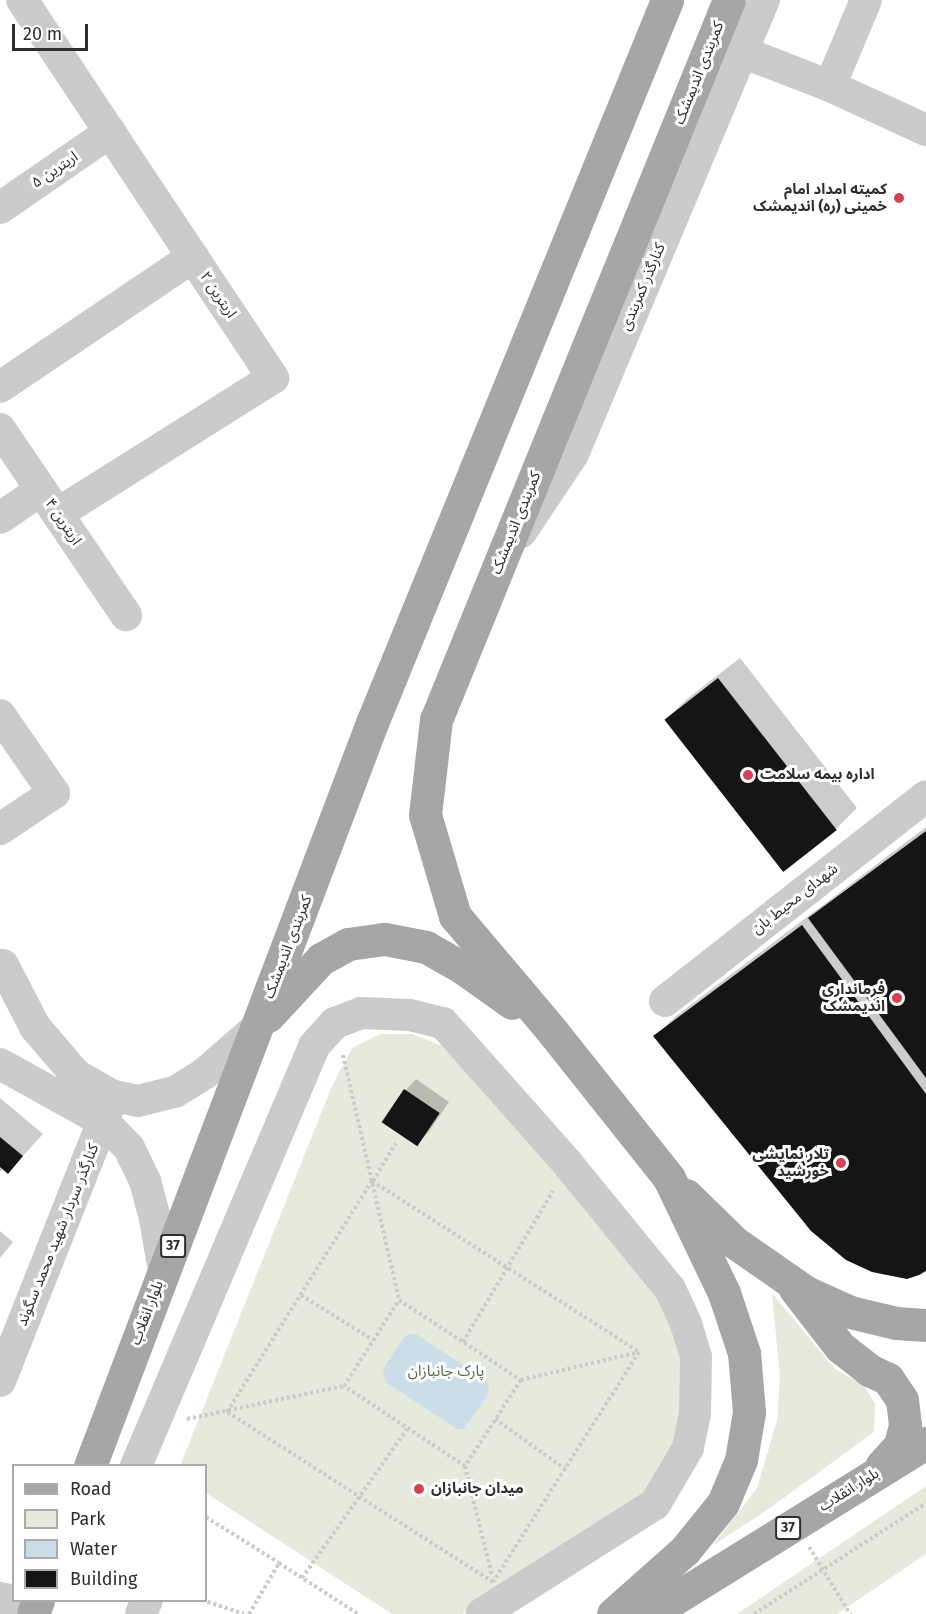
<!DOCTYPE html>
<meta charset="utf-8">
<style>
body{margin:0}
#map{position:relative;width:926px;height:1614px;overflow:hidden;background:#fff;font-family:"Fira Sans","Noto Sans Arabic",sans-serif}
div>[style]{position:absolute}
.green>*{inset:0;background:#e5eadd}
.water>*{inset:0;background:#cbdee8}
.shadow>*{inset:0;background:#0003}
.building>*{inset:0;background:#151515;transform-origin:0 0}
.path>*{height:4px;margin-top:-2px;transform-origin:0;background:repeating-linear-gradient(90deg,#cbcbcb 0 3px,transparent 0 6px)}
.minor>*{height:32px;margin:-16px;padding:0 16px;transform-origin:16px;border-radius:16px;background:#cbcbcb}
.major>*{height:33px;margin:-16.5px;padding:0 16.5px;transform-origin:16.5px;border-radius:16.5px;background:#a6a6a6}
.dots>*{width:16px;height:16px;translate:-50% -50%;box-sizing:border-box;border:3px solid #fff;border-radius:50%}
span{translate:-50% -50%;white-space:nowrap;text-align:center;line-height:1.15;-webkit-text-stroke:6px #fff;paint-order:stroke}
.shield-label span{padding:2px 4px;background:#fff;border:2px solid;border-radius:4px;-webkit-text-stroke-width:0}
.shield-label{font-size:14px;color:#2e2e2e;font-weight:700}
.street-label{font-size:15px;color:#2e2e2e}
.poi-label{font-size:15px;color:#2e2e2e;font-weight:700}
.right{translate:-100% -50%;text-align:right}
.left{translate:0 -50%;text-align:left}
.park-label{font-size:15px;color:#53653f}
.legend{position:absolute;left:12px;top:1464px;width:195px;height:138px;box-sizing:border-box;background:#fff;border:2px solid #ababab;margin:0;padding:8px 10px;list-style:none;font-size:18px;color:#2e2e2e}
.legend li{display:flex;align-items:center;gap:12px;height:30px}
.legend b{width:30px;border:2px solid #ababab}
.scale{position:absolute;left:12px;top:24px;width:76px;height:27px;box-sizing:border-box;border:3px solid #2e2e2e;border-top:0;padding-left:8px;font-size:18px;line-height:21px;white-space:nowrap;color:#2e2e2e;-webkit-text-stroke:4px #fff;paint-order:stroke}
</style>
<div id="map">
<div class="green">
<i style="clip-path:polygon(380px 1034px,412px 1034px,448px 1048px,670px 1307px,688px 1348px,677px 1457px,628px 1508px,462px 1614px,392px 1614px,206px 1493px,206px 1466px,180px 1466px,332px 1086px,352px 1048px)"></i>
<i style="clip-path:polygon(772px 1293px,835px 1369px,864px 1385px,875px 1404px,874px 1432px,767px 1510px,712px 1546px,757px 1488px,777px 1421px,780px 1377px)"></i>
<i style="clip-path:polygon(926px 1486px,926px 1554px,837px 1614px,737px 1614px)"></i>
</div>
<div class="water">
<i style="clip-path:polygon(410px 1334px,416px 1334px,483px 1378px,489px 1385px,488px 1394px,464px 1429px,457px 1429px,387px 1383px,383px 1375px,385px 1366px,404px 1337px)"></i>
</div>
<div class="shadow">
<i style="clip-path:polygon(740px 658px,857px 808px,836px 829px,665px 720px,687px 699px)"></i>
<i style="clip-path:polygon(926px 827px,926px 1269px,907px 1277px,882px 1274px,847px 1259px,655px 1037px,676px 1016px)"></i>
<i style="clip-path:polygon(416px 1079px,449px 1102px,428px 1133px,417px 1144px,406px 1090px)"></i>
<i style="clip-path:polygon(0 1098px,43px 1134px,8px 1172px,4px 1168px,0 1172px)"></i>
<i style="clip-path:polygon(0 1231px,13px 1242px,0 1258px)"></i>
</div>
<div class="building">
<i style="left:718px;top:678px;width:193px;height:68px;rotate:52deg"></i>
<i style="clip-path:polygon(926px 831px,926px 1078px,808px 918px)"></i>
<i style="clip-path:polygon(802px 925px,926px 1094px,926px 1271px,919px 1275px,907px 1279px,872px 1272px,846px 1260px,811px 1231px,653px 1036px)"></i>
<i style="left:404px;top:1089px;width:43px;height:40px;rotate:34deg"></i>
<i style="clip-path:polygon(0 1137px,23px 1156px,8px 1174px,0 1167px)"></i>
</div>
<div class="path">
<i style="left:343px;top:1055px;width:251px;rotate:77.1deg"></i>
<i style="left:372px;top:1181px;width:317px;rotate:32.6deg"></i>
<i style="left:639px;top:1352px;width:272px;rotate:122.4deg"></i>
<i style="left:493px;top:1582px;width:316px;rotate:-147.4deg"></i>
<i style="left:227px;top:1412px;width:273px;rotate:-57.9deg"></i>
<i style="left:373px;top:1181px;width:44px;rotate:-58.8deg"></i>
<i style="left:301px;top:1295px;width:85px;rotate:32deg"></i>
<i style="left:463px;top:1342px;width:176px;rotate:-59.2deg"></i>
<i style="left:521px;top:1380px;width:121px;rotate:-13.3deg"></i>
<i style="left:187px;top:1419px;width:160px;rotate:-11.9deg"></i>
<i style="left:344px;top:1386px;width:102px;rotate:-57.4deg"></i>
<i style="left:399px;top:1300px;width:146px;rotate:33.3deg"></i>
<i style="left:521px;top:1380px;width:103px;rotate:123.1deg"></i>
<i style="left:465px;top:1466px;width:145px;rotate:-146.5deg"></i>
<i style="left:495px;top:1419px;width:86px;rotate:35.5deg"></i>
<i style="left:465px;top:1466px;width:113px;rotate:76.2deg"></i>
<i style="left:206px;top:1517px;width:86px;rotate:32.2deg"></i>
<i style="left:809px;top:1547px;width:79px;rotate:58.5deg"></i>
<i style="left:302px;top:1578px;width:184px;rotate:-54.8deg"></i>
<i style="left:202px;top:1600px;width:44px;rotate:18.4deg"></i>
<i style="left:249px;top:1614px;width:59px;rotate:-59.5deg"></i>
<i style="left:279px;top:1563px;width:94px;rotate:32.8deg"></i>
<i style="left:754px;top:1614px;width:205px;rotate:-32.8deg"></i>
</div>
<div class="minor">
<i style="left:22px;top:0;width:454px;rotate:56.4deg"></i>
<i style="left:273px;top:378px;width:255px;rotate:147.8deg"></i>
<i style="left:742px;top:52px;width:94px;rotate:21.1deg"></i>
<i style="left:830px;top:86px;width:106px;rotate:24.6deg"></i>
<i style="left:830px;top:86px;width:93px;rotate:-67.3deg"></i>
<i style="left:0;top:208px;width:134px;rotate:-34.6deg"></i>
<i style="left:0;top:387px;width:233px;rotate:-34deg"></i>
<i style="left:0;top:429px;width:225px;rotate:55.9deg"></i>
<i style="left:0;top:518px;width:50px;rotate:-34.3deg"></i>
<i style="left:521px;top:532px;width:94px;rotate:-56.3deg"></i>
<i style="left:573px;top:454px;width:493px;rotate:-67.2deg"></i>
<i style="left:0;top:715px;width:95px;rotate:55.3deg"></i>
<i style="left:54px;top:793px;width:65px;rotate:146.3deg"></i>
<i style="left:3px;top:965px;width:70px;rotate:62.7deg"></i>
<i style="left:35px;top:1027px;width:63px;rotate:49.5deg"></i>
<i style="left:76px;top:1075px;width:43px;rotate:29.6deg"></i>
<i style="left:113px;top:1096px;width:25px;rotate:11deg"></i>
<i style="left:138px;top:1101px;width:38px;rotate:-14deg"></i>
<i style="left:175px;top:1092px;width:36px;rotate:-32deg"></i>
<i style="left:205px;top:1073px;width:70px;rotate:-41deg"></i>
<i style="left:665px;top:1001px;width:332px;rotate:-38.1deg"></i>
<i style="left:0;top:1064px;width:118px;rotate:29deg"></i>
<i style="left:103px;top:1121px;width:37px;rotate:46deg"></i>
<i style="left:129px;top:1148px;width:37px;rotate:64deg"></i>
<i style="left:145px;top:1181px;width:39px;rotate:75deg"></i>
<i style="left:155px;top:1219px;width:52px;rotate:80deg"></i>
<i style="left:0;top:1381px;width:307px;rotate:-68.4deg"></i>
<i style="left:136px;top:1466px;width:456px;rotate:-67deg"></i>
<i style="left:314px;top:1046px;width:31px;rotate:-48deg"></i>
<i style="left:335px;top:1023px;width:28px;rotate:-21deg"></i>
<i style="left:361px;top:1013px;width:49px;rotate:2.3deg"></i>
<i style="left:410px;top:1015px;width:34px;rotate:14deg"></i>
<i style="left:443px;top:1023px;width:188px;rotate:48.4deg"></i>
<i style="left:568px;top:1164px;width:161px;rotate:50.8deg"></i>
<i style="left:670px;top:1289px;width:38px;rotate:65deg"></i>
<i style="left:686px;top:1324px;width:34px;rotate:73deg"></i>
<i style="left:696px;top:1357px;width:57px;rotate:91deg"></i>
<i style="left:695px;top:1414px;width:35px;rotate:102deg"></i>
<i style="left:688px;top:1448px;width:65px;rotate:120.5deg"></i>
<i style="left:655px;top:1504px;width:205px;rotate:147.6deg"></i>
<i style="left:0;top:1598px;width:14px;rotate:12deg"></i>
<i style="left:14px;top:1601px;width:15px;rotate:58deg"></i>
<i style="left:141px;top:1614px;width:15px;rotate:-67deg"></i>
</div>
<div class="major">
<i style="left:268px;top:1016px;width:78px;rotate:-47.1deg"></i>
<i style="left:321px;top:959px;width:31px;rotate:-29deg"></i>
<i style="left:348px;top:944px;width:37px;rotate:-8deg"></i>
<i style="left:385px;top:939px;width:42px;rotate:11deg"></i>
<i style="left:426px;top:947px;width:43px;rotate:29.6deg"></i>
<i style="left:463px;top:968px;width:60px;rotate:35.5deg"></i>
<i style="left:686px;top:1195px;width:67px;rotate:44.4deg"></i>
<i style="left:734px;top:1242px;width:88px;rotate:34.8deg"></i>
<i style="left:806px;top:1292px;width:48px;rotate:24.4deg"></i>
<i style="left:850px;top:1312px;width:47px;rotate:13.4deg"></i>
<i style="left:896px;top:1323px;width:30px;rotate:4deg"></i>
<i style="left:795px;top:1289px;width:73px;rotate:52.2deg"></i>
<i style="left:840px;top:1347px;width:37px;rotate:38deg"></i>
<i style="left:869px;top:1370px;width:21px;rotate:25deg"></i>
<i style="left:888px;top:1379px;width:25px;rotate:56deg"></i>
<i style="left:902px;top:1400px;width:25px;rotate:83deg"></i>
<i style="left:905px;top:1425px;width:21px;rotate:104deg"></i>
<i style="left:900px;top:1445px;width:28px;rotate:132deg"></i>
<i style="left:90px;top:1466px;width:795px;rotate:-69.22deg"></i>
<i style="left:372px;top:723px;width:781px;rotate:-67.8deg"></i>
<i style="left:33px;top:1614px;width:15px;rotate:-70deg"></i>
<i style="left:613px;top:1614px;width:96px;rotate:-41.6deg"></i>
<i style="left:685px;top:1550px;width:60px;rotate:-51deg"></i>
<i style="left:723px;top:1503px;width:47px;rotate:-67.3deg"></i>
<i style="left:741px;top:1460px;width:49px;rotate:-80.5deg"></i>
<i style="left:749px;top:1412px;width:59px;rotate:-94.8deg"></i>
<i style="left:744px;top:1353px;width:63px;rotate:-108.4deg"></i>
<i style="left:724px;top:1293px;width:127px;rotate:-115.6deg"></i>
<i style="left:669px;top:1178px;width:186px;rotate:-128.5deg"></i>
<i style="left:553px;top:1032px;width:152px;rotate:-130.2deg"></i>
<i style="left:455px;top:916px;width:105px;rotate:-106.5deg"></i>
<i style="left:425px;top:815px;width:96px;rotate:-83.4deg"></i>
<i style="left:436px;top:720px;width:777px;rotate:-67.86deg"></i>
<i style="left:650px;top:1614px;width:325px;rotate:-31.8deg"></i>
</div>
<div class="dots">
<i style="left:899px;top:198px;background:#d54053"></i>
<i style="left:748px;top:775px;background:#d54053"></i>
<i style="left:897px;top:998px;background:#d54053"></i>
<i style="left:841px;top:1163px;background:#d54053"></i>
<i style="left:419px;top:1489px;background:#d54053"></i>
</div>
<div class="shield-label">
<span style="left:173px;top:1246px">37</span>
<span style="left:788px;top:1528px">37</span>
</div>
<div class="street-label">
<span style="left:699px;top:73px;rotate:-68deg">کمربندی اندیمشک</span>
<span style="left:55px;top:170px;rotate:-34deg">اریترین ۵</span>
<span style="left:643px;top:287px;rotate:-67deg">کنارگذر کمربندی</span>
<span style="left:218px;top:295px;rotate:56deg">اریترین ۲</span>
<span style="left:63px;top:522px;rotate:56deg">اریترین ۴</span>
<span style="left:516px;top:523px;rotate:-68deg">کمربندی اندیمشک</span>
<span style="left:795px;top:899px;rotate:-38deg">شهدای محیط بان</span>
<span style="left:288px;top:947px;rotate:-69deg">کمربندی اندیمشک</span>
<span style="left:58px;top:1235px;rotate:-68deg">کنارگذر سردار شهید محمد سگوند</span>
<span style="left:147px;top:1313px;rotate:-69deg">بلوار انقلاب</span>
<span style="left:849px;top:1490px;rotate:-32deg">بلوار انقلاب</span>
</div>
<div class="poi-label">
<span class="right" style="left:887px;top:198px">کمیته امداد امام<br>خمینی (ره) اندیمشک</span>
<span class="left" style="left:760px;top:775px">اداره بیمه سلامت</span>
<span class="right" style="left:885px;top:998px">فرمانداری<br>اندیمشک</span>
<span class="right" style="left:829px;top:1163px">تلار نمایشی<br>خورشید</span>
<span class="left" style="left:431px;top:1489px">میدان جانبازان</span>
</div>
<div class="park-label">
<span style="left:446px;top:1372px">پارک جانبازان</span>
</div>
<ul class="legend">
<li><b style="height:8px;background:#a6a6a6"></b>Road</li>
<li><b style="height:16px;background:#e5eadd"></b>Park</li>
<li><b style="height:16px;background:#cbdee8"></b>Water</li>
<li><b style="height:16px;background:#151515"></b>Building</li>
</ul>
<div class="scale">20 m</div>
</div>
